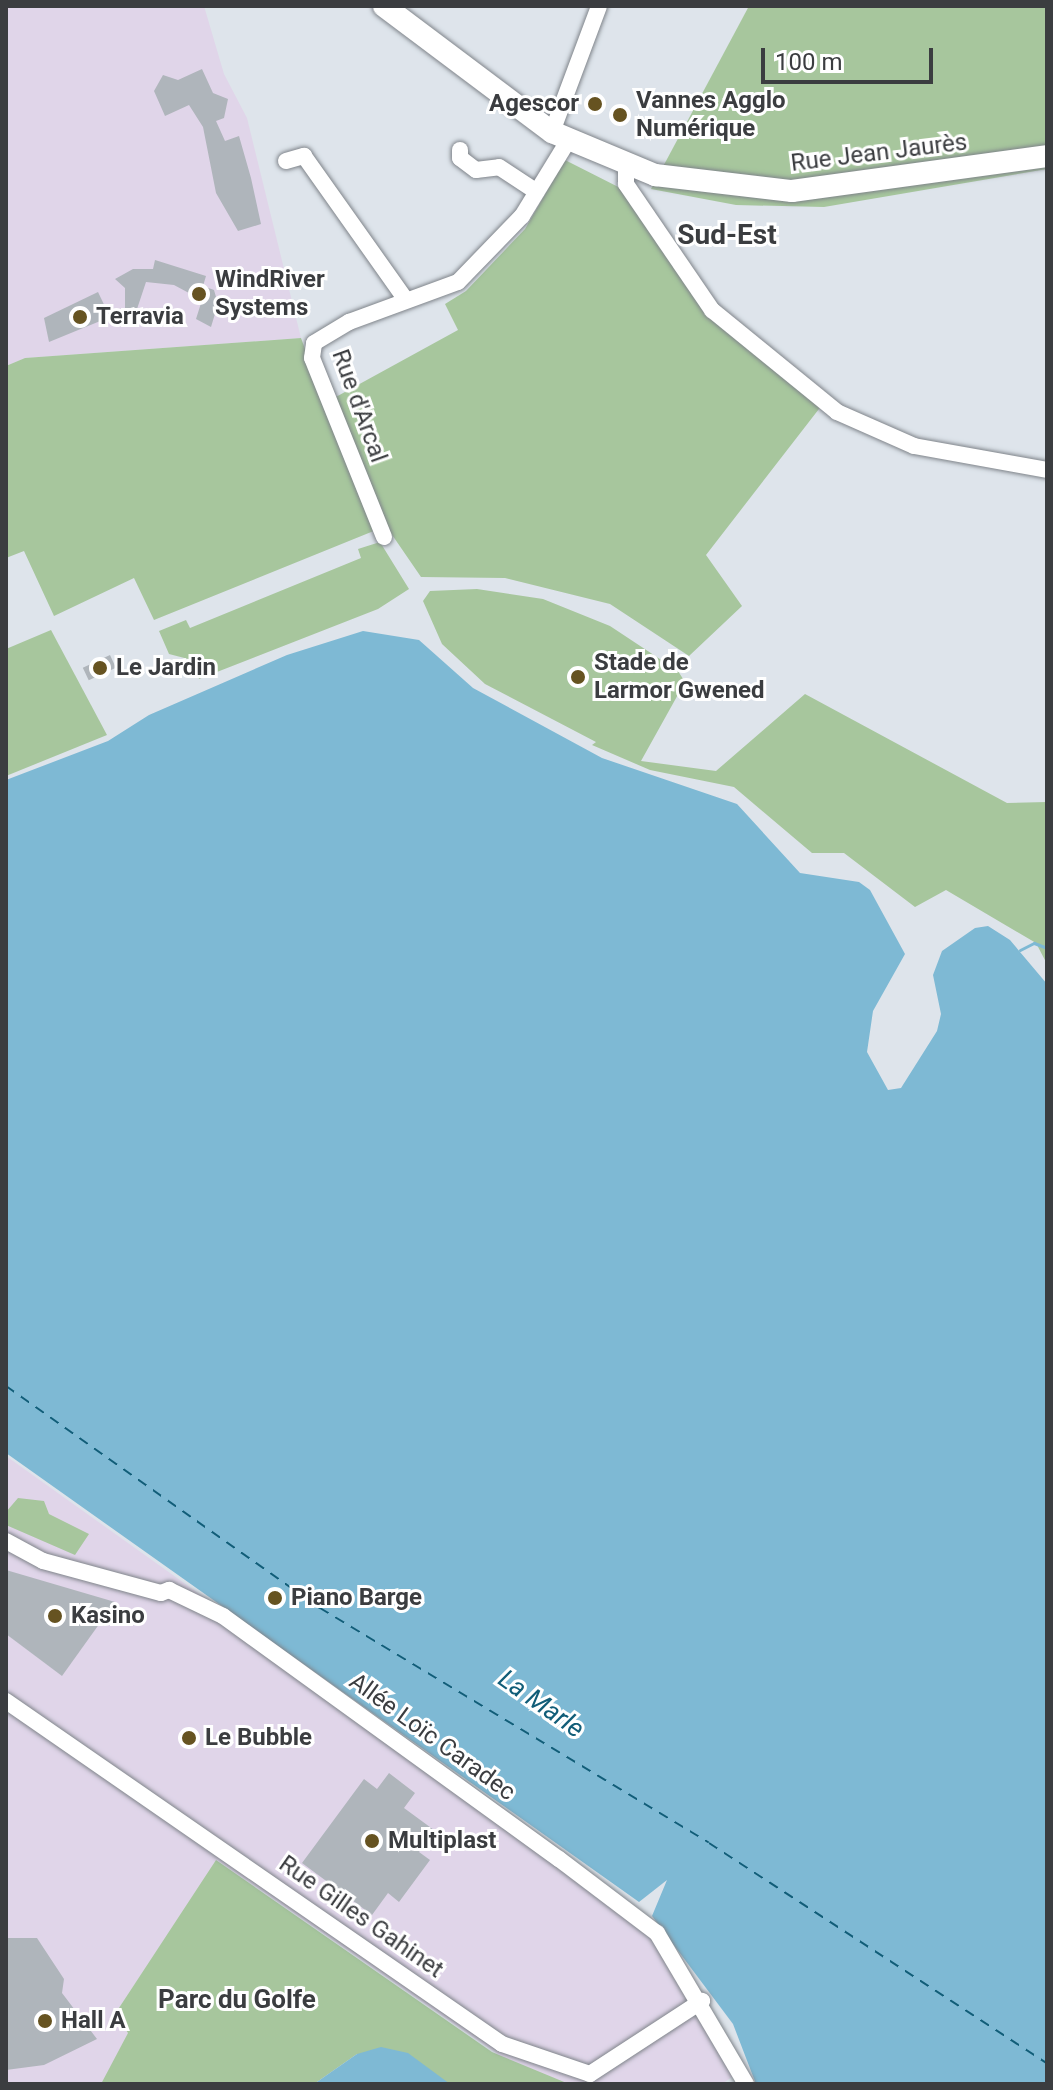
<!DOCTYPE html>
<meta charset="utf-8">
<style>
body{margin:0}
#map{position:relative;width:1053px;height:2090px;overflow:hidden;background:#dee4eb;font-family:Roboto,sans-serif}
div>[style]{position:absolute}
.commercial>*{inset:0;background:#e0d5e9}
.green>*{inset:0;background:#a7c69d}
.water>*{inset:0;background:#7eb9d4}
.stream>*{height:3px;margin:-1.5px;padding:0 1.5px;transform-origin:1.5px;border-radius:1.5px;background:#7eb9d4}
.ferry>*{height:2px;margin-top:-1px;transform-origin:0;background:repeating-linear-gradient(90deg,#115d78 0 10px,transparent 0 18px)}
.building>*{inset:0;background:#afb5bb;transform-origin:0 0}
.roads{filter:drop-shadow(0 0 2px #7f848a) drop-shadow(0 0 2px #7f848a)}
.minor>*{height:16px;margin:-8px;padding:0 8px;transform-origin:8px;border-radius:8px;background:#fff}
.major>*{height:22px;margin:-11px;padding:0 11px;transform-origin:11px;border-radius:11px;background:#fff}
.dots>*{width:22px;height:22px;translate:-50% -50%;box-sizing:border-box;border:4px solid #fff;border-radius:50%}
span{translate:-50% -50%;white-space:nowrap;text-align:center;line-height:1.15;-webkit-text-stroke:6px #fff;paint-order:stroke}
.poi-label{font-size:24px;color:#3b3d40;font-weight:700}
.left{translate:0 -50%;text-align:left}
.right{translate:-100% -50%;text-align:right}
.street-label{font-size:24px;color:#3b3d40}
.water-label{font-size:26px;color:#115d78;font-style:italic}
.neighbourhood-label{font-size:26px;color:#3b3d40;font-weight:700}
.quarter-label{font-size:28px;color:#3b3d40;font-weight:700}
.frame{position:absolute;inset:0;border:8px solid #3b3d40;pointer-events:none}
.scale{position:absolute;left:761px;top:48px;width:172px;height:36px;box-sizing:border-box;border:4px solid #3b3d40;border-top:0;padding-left:10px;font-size:24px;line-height:28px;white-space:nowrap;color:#3b3d40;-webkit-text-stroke:6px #fff;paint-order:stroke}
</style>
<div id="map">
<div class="commercial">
<i style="clip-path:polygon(6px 6px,204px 6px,224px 74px,247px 118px,301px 338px,25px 358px,6px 366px)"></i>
<i style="clip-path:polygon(6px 1456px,585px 1869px,668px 1941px,745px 2068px,722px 2084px,569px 2084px,512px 2064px,217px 1860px,115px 2014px,128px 2033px,111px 2074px,101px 2084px,6px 2084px)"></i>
</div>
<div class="green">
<i style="clip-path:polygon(749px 6px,1047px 6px,1047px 169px,824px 207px,736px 205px,651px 189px)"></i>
<i style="clip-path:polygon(565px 160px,644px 200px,714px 300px,752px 339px,829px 396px,706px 555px,742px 606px,689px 656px,610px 604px,505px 578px,421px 577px,386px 526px,154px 620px,134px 578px,54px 616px,24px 551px,6px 558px,6px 366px,25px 358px,301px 338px,323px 398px,334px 398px,458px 330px,445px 304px,466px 291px,525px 229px)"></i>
<i style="clip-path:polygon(380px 542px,409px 589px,378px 609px,199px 679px,196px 661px,169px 654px,159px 631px,186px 620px,190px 628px,361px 558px,358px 549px)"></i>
<i style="clip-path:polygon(477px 589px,543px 599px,610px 626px,678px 671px,685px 682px,641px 761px,716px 771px,805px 694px,1007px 803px,1047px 802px,1047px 964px,1036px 943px,946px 890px,915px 907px,844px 853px,812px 853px,734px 787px,650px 770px,592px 745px,596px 742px,485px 684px,442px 644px,423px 601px,430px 591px)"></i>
<i style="clip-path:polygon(51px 630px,107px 735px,6px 776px,6px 649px)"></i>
<i style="clip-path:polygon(18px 1498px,44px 1501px,49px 1514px,89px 1534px,75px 1555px,6px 1525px,6px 1512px)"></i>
<i style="clip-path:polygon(216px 1860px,492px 2052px,569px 2084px,450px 2084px,357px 2054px,314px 2084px,101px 2084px,128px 2033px,115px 2014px)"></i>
</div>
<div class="water">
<i style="clip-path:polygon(363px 631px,419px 640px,473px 688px,602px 758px,737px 804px,800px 873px,859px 882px,870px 890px,905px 954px,873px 1011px,867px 1052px,888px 1090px,901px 1088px,937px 1031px,941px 1014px,933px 975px,942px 951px,975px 928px,988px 926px,1010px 940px,1047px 984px,1047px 2084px,756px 2084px,733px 2024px,652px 1916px,667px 1880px,639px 1902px,6px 1453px,6px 780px,108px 741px,149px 715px,287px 655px)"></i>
<i style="clip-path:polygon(381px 2047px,408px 2053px,450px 2084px,314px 2084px,357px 2054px)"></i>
</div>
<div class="stream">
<i style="left:1020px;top:950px;width:16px;rotate:-27deg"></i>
<i style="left:1034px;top:943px;width:14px;rotate:21deg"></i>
</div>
<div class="ferry">
<i style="left:6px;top:1386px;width:385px;rotate:35.3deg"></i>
<i style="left:320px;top:1608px;width:454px;rotate:31.1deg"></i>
<i style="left:709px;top:1843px;width:403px;rotate:33.1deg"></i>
</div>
<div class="building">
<i style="clip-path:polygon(202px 69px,213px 93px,228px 99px,224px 118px,216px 121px,225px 141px,239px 136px,251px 178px,261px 224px,238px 231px,216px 193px,203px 127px,189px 105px,165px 116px,154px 91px,163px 75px,178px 80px)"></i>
<i style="clip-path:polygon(155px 260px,206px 276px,203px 286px,214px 290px,218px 304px,211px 327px,196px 319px,202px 300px,174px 285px,146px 282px,136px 312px,125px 308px,125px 288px,115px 279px,133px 269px,153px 269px)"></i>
<i style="clip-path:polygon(98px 292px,110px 317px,49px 342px,44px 318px)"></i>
<i style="left:110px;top:655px;width:14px;height:30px;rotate:65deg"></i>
<i style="clip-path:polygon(6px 1570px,115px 1602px,62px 1676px,6px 1634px)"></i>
<i style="clip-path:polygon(389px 1773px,415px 1793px,404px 1808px,434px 1830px,419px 1852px,430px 1860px,399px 1902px,388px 1893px,372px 1915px,302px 1863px,364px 1779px,377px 1789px)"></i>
<i style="clip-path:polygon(6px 1938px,37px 1938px,64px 1979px,62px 1993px,97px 2039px,44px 2065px,6px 2070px)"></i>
</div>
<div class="roads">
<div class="minor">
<i style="left:552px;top:132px;width:134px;rotate:-69.5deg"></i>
<i style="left:460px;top:150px;width:8px;rotate:90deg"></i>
<i style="left:460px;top:158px;width:20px;rotate:37deg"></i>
<i style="left:476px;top:170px;width:23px;rotate:-7deg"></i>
<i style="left:499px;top:167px;width:45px;rotate:33.3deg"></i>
<i style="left:286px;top:161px;width:19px;rotate:-16deg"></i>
<i style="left:304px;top:156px;width:176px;rotate:54.7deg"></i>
<i style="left:626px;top:168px;width:16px;rotate:90deg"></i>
<i style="left:626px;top:184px;width:153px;rotate:55.7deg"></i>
<i style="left:712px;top:310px;width:161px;rotate:39.2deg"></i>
<i style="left:837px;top:412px;width:84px;rotate:23.8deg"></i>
<i style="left:914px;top:446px;width:135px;rotate:10.2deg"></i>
<i style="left:384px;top:537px;width:193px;rotate:-111.9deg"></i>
<i style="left:312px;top:358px;width:15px;rotate:-82deg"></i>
<i style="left:314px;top:343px;width:41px;rotate:-31deg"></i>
<i style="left:349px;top:322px;width:116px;rotate:-20.2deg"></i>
<i style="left:458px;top:282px;width:92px;rotate:-45.9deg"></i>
<i style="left:522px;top:216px;width:88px;rotate:-58.5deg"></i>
<i style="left:6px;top:1541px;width:42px;rotate:28.4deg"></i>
<i style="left:43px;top:1561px;width:122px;rotate:15.2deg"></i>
<i style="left:161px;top:1593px;width:9px;rotate:-21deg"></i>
<i style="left:169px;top:1590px;width:60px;rotate:25.7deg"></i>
<i style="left:223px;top:1616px;width:415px;rotate:35.9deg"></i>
<i style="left:559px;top:1859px;width:123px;rotate:37.1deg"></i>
<i style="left:657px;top:1933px;width:175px;rotate:59.5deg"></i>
<i style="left:6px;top:1701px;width:603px;rotate:34.67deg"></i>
<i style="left:502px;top:2044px;width:93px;rotate:18.8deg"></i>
<i style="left:590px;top:2074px;width:134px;rotate:-33.1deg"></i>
</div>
<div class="major">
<i style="left:384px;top:6px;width:210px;rotate:36.9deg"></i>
<i style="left:552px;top:132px;width:112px;rotate:22.7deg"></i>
<i style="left:655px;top:175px;width:138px;rotate:6.7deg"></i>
<i style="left:792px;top:191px;width:257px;rotate:-7.8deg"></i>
</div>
</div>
<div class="dots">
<i style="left:595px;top:104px;background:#665321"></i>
<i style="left:620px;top:115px;background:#665321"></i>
<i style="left:199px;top:294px;background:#665321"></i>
<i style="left:80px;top:317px;background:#665321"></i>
<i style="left:100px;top:668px;background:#665321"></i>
<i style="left:578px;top:677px;background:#665321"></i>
<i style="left:275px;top:1598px;background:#665321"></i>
<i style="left:55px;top:1616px;background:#665321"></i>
<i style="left:189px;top:1738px;background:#665321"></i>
<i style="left:372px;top:1841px;background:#665321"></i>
<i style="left:45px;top:2021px;background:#665321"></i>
</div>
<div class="poi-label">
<span class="left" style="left:636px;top:115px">Vannes Agglo<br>Numérique</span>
<span class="right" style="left:579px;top:104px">Agescor</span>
<span class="left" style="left:215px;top:294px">WindRiver<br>Systems</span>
<span class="left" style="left:96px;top:317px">Terravia</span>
<span class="left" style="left:594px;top:677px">Stade de<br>Larmor Gwened</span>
<span class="left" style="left:116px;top:668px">Le Jardin</span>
<span class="left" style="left:291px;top:1598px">Piano Barge</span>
<span class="left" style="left:71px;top:1616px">Kasino</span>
<span class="left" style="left:205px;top:1738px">Le Bubble</span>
<span class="left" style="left:388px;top:1841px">Multiplast</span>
<span class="left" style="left:61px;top:2021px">Hall A</span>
</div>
<div class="street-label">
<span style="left:879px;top:153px;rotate:-7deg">Rue Jean Jaurès</span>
<span style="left:359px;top:406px;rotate:70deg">Rue d'Arcal</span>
<span style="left:432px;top:1737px;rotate:36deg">Allée Loïc Caradec</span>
<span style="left:361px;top:1917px;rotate:35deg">Rue Gilles Gahinet</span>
</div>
<div class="water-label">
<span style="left:541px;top:1704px;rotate:35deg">La Marle</span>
</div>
<div class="neighbourhood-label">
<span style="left:237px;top:2000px">Parc du Golfe</span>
</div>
<div class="quarter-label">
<span style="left:727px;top:235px">Sud-Est</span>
</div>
<div class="frame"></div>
<div class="scale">100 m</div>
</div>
